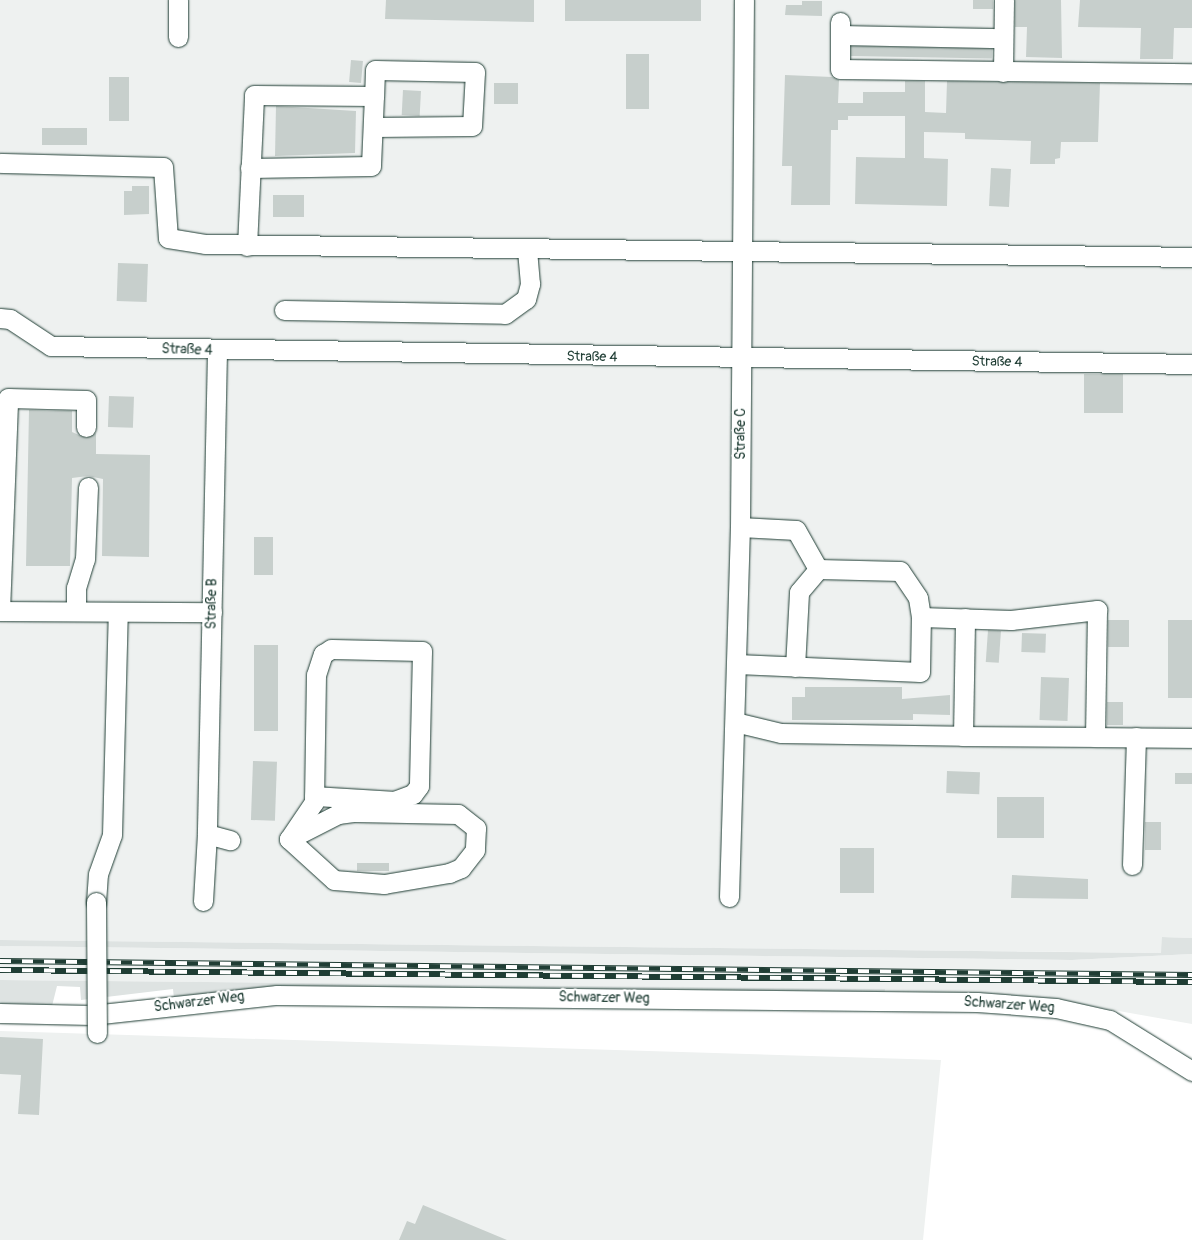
<!DOCTYPE html>
<meta charset="utf-8">
<style>
body{margin:0}
#map{position:relative;width:1192px;height:1240px;overflow:hidden;background:#fff;font-family:Pangolin,sans-serif}
div>[style]{position:absolute}
.built>*{inset:0;background:#eef1f0}
.green>*{inset:0;background:#dee3e2}
.building>*{inset:0;background:#c7cfcc;transform-origin:0 0}
.roads{filter:drop-shadow(0 0 1px #1f3d34) drop-shadow(0 0 1px #1f3d34)}
.minor>*{height:19px;margin:-9.5px;padding:0 9.5px;transform-origin:9.5px;border-radius:9.5px;background:#fff}
.rail>*{height:5.5px;margin-top:-2.75px;transform-origin:0;background:repeating-linear-gradient(90deg,#fff 0 11px,#1f3d34 0 22px);box-sizing:border-box;border-block:1px solid #1f3d34}
.bridges{filter:drop-shadow(0 0 1px #1f3d34) drop-shadow(0 0 1px #1f3d34)}
.minor-bridge>*{height:19px;margin:-9.5px;padding:0 9.5px;transform-origin:9.5px;border-radius:9.5px;background:#fff}
span{translate:-50% -50%;white-space:nowrap;text-align:center;line-height:1.15;-webkit-text-stroke:4px #fff;paint-order:stroke}
.street-label{font-size:14px;color:#1f3d34}
</style>
<div id="map">
<div class="built">
<i style="clip-path:polygon(0 0,1192px 0,1192px 938px,1163px 937px,1162px 953px,0 940px)"></i>
<i style="clip-path:polygon(0 946px,1072px 960px,1192px 954px,1192px 1024px,1068px 1002px,884px 996px,884px 989px,0 980px)"></i>
<i style="clip-path:polygon(0 1031px,941px 1060px,923px 1240px,0 1240px)"></i>
</div>
<div class="green">
<i style="clip-path:polygon(1162px 937px,1192px 938px,1192px 954px,1072px 960px,0 946px,0 940px,1161px 953px)"></i>
<i style="clip-path:polygon(0 980px,885px 989px,884px 996px,274px 989px,174px 999px,173px 989px,81px 1000px,80px 987px,57px 986px,52px 1006px,0 1005px)"></i>
</div>
<div class="building">
<i style="clip-path:polygon(386px 0,534px 0,534px 22px,385px 19px)"></i>
<i style="left:565px;top:0;width:136px;height:21px"></i>
<i style="left:973px;top:0;width:20px;height:9px"></i>
<i style="clip-path:polygon(1015px 0,1061px 0,1062px 58px,1026px 57px,1027px 27px,1015px 27px)"></i>
<i style="clip-path:polygon(1080px 0,1192px 0,1192px 28px,1174px 28px,1173px 59px,1140px 59px,1141px 28px,1078px 27px)"></i>
<i style="clip-path:polygon(802px 1px,822px 1px,822px 16px,785px 15px,786px 5px,802px 5px)"></i>
<i style="left:851px;top:46px;width:141px;height:10px;rotate:1deg"></i>
<i style="left:626px;top:54px;width:23px;height:55px"></i>
<i style="left:351px;top:60px;width:12px;height:22px;rotate:5deg"></i>
<i style="clip-path:polygon(785px 75px,832px 77px,839px 80px,838px 103px,863px 103px,863px 92px,905px 92px,905px 81px,925px 81px,925px 112px,946px 113px,947px 81px,1100px 83px,1098px 142px,1061px 142px,1060px 158px,1055px 159px,1055px 164px,1030px 164px,1031px 141px,965px 139px,965px 133px,924px 132px,924px 158px,948px 159px,947px 206px,855px 204px,856px 157px,905px 158px,905px 116px,848px 116px,848px 120px,838px 120px,838px 130px,831px 130px,830px 205px,791px 205px,792px 166px,782px 166px)"></i>
<i style="left:109px;top:77px;width:20px;height:44px"></i>
<i style="left:494px;top:83px;width:24px;height:21px"></i>
<i style="left:403px;top:90px;width:18px;height:25px;rotate:3deg"></i>
<i style="clip-path:polygon(276px 106px,356px 111px,355px 153px,275px 156px)"></i>
<i style="left:42px;top:128px;width:45px;height:17px"></i>
<i style="left:991px;top:168px;width:20px;height:38px;rotate:3deg"></i>
<i style="clip-path:polygon(132px 186px,149px 186px,149px 214px,124px 215px,124px 191px,132px 191px)"></i>
<i style="left:273px;top:195px;width:31px;height:22px"></i>
<i style="left:118px;top:263px;width:30px;height:38px;rotate:2deg"></i>
<i style="left:1084px;top:374px;width:39px;height:39px"></i>
<i style="left:109px;top:396px;width:25px;height:31px;rotate:2deg"></i>
<i style="clip-path:polygon(29px 410px,72px 411px,72px 432px,86px 438px,96px 433px,96px 454px,150px 455px,149px 557px,102px 556px,103px 479px,88px 476px,72px 478px,70px 566px,26px 566px)"></i>
<i style="left:254px;top:537px;width:19px;height:38px"></i>
<i style="left:1108px;top:620px;width:21px;height:27px"></i>
<i style="left:1168px;top:620px;width:24px;height:78px"></i>
<i style="left:988px;top:630px;width:13px;height:32px;rotate:4deg"></i>
<i style="left:1022px;top:633px;width:24px;height:19px;rotate:2deg"></i>
<i style="left:254px;top:645px;width:24px;height:86px"></i>
<i style="left:1041px;top:677px;width:28px;height:43px;rotate:2deg"></i>
<i style="clip-path:polygon(805px 687px,902px 687px,902px 699px,950px 695px,950px 715px,913px 714px,913px 720px,792px 720px,792px 697px,805px 697px)"></i>
<i style="left:1107px;top:702px;width:16px;height:23px"></i>
<i style="left:253px;top:761px;width:24px;height:59px;rotate:2deg"></i>
<i style="left:947px;top:771px;width:33px;height:22px;rotate:2deg"></i>
<i style="left:1175px;top:773px;width:17px;height:11px"></i>
<i style="left:997px;top:797px;width:47px;height:41px"></i>
<i style="left:1145px;top:822px;width:16px;height:28px"></i>
<i style="left:840px;top:848px;width:34px;height:45px"></i>
<i style="left:357px;top:863px;width:32px;height:8px"></i>
<i style="clip-path:polygon(1012px 875px,1088px 879px,1088px 899px,1011px 898px)"></i>
<i style="clip-path:polygon(0 1037px,43px 1039px,39px 1115px,18px 1114px,21px 1075px,0 1074px)"></i>
<i style="clip-path:polygon(423px 1205px,507px 1240px,399px 1240px,407px 1221px,415px 1224px)"></i>
</div>
<div class="roads">
<div class="minor">
<i style="left:840px;top:22px;width:47px;rotate:90deg"></i>
<i style="left:840px;top:69px;width:352px;rotate:0.7deg"></i>
<i style="left:840px;top:35px;width:163px;rotate:1.1deg"></i>
<i style="left:178px;top:37px;width:37px;rotate:-90deg"></i>
<i style="left:1003px;top:72px;width:72px;rotate:-89.2deg"></i>
<i style="left:374px;top:127px;width:98px;rotate:-0.6deg"></i>
<i style="left:472px;top:126px;width:54px;rotate:-86.8deg"></i>
<i style="left:475px;top:72px;width:100px;rotate:-178.9deg"></i>
<i style="left:375px;top:70px;width:26px;rotate:92deg"></i>
<i style="left:0;top:163px;width:163px;rotate:1.4deg"></i>
<i style="left:163px;top:167px;width:71px;rotate:86deg"></i>
<i style="left:168px;top:238px;width:37px;rotate:9deg"></i>
<i style="left:205px;top:244px;width:987px;rotate:0.75deg"></i>
<i style="left:247px;top:246px;width:151px;rotate:-87.3deg"></i>
<i style="left:254px;top:95px;width:120px;rotate:0.5deg"></i>
<i style="left:374px;top:96px;width:70px;rotate:92.5deg"></i>
<i style="left:371px;top:166px;width:121px;rotate:179.1deg"></i>
<i style="left:284px;top:310px;width:221px;rotate:1deg"></i>
<i style="left:505px;top:314px;width:26px;rotate:-36deg"></i>
<i style="left:526px;top:299px;width:16px;rotate:-75deg"></i>
<i style="left:530px;top:284px;width:34px;rotate:-95deg"></i>
<i style="left:0;top:318px;width:10px;rotate:6deg"></i>
<i style="left:10px;top:319px;width:49px;rotate:33.4deg"></i>
<i style="left:51px;top:346px;width:1141px;rotate:0.9deg"></i>
<i style="left:217px;top:351px;width:483px;rotate:91.2deg"></i>
<i style="left:207px;top:834px;width:24px;rotate:15deg"></i>
<i style="left:740px;top:527px;width:56px;rotate:3.1deg"></i>
<i style="left:796px;top:530px;width:45px;rotate:60.6deg"></i>
<i style="left:818px;top:569px;width:82px;rotate:1.4deg"></i>
<i style="left:900px;top:571px;width:32px;rotate:56deg"></i>
<i style="left:918px;top:598px;width:19px;rotate:81deg"></i>
<i style="left:921px;top:617px;width:90px;rotate:1.9deg"></i>
<i style="left:1011px;top:620px;width:87px;rotate:-6.6deg"></i>
<i style="left:1097px;top:610px;width:127px;rotate:90.9deg"></i>
<i style="left:1095px;top:737px;width:97px;rotate:0.6deg"></i>
<i style="left:76px;top:610px;width:22px;rotate:-90deg"></i>
<i style="left:76px;top:588px;width:30px;rotate:-73deg"></i>
<i style="left:85px;top:559px;width:72px;rotate:-87.6deg"></i>
<i style="left:0;top:611px;width:213px;rotate:-87.8deg"></i>
<i style="left:8px;top:398px;width:78px;rotate:1.5deg"></i>
<i style="left:86px;top:400px;width:27px;rotate:90deg"></i>
<i style="left:0;top:611px;width:212px;rotate:0.3deg"></i>
<i style="left:737px;top:664px;width:183px;rotate:2.5deg"></i>
<i style="left:920px;top:672px;width:55px;rotate:-89deg"></i>
<i style="left:795px;top:667px;width:75px;rotate:-86.9deg"></i>
<i style="left:799px;top:592px;width:30px;rotate:-50deg"></i>
<i style="left:735px;top:722px;width:47px;rotate:13.4deg"></i>
<i style="left:781px;top:733px;width:182px;rotate:0.9deg"></i>
<i style="left:963px;top:736px;width:118px;rotate:-89deg"></i>
<i style="left:963px;top:736px;width:132px;rotate:0.4deg"></i>
<i style="left:355px;top:812px;width:103px;rotate:1.1deg"></i>
<i style="left:458px;top:814px;width:23px;rotate:38deg"></i>
<i style="left:476px;top:828px;width:22px;rotate:93deg"></i>
<i style="left:475px;top:850px;width:23px;rotate:128deg"></i>
<i style="left:461px;top:868px;width:13px;rotate:157deg"></i>
<i style="left:449px;top:873px;width:66px;rotate:170.4deg"></i>
<i style="left:384px;top:884px;width:50px;rotate:-175.4deg"></i>
<i style="left:334px;top:880px;width:61px;rotate:-137.7deg"></i>
<i style="left:289px;top:839px;width:55px;rotate:-27deg"></i>
<i style="left:338px;top:814px;width:17px;rotate:-7deg"></i>
<i style="left:289px;top:839px;width:45px;rotate:-56deg"></i>
<i style="left:314px;top:802px;width:127px;rotate:-89.1deg"></i>
<i style="left:316px;top:675px;width:22px;rotate:-72deg"></i>
<i style="left:323px;top:654px;width:9px;rotate:-32deg"></i>
<i style="left:331px;top:649px;width:91px;rotate:1.3deg"></i>
<i style="left:422px;top:651px;width:135px;rotate:91.3deg"></i>
<i style="left:419px;top:786px;width:10px;rotate:127deg"></i>
<i style="left:413px;top:794px;width:20px;rotate:160deg"></i>
<i style="left:394px;top:801px;width:80px;rotate:-176.4deg"></i>
<i style="left:1132px;top:865px;width:128px;rotate:-88.2deg"></i>
<i style="left:729px;top:897px;width:370px;rotate:-88.3deg"></i>
<i style="left:740px;top:527px;width:527px;rotate:-89.57deg"></i>
<i style="left:203px;top:901px;width:67px;rotate:-86.6deg"></i>
<i style="left:96px;top:902px;width:28px;rotate:-86deg"></i>
<i style="left:98px;top:874px;width:41px;rotate:-70.3deg"></i>
<i style="left:112px;top:835px;width:223px;rotate:-88.5deg"></i>
<i style="left:0;top:1013px;width:92px;rotate:1.2deg"></i>
<i style="left:92px;top:1015px;width:186px;rotate:-6.2deg"></i>
<i style="left:277px;top:995px;width:700px;rotate:0.57deg"></i>
<i style="left:977px;top:1002px;width:79px;rotate:4.3deg"></i>
<i style="left:1056px;top:1008px;width:55px;rotate:12.5deg"></i>
<i style="left:1110px;top:1020px;width:97px;rotate:31.9deg"></i>
</div>
</div>
<div class="rail">
<i style="left:0;top:961px;width:1192px;rotate:0.67deg"></i>
<i style="left:0;top:970px;width:1192px;rotate:0.58deg"></i>
</div>
<div class="bridges">
<div class="minor-bridge">
<i style="left:96px;top:902px;width:131px;rotate:89.6deg"></i>
</div>
</div>
<div class="street-label">
<span style="left:187px;top:350px;rotate:2deg">Straße 4</span>
<span style="left:592px;top:357px;rotate:1deg">Straße 4</span>
<span style="left:997px;top:362px;rotate:1deg">Straße 4</span>
<span style="left:741px;top:434px;rotate:-90deg">Straße C</span>
<span style="left:212px;top:604px;rotate:-89deg">Straße B</span>
<span style="left:604px;top:998px;rotate:1deg">Schwarzer Weg</span>
<span style="left:199px;top:1002px;rotate:-7deg">Schwarzer Weg</span>
<span style="left:1009px;top:1005px;rotate:4deg">Schwarzer Weg</span>
</div>
</div>
